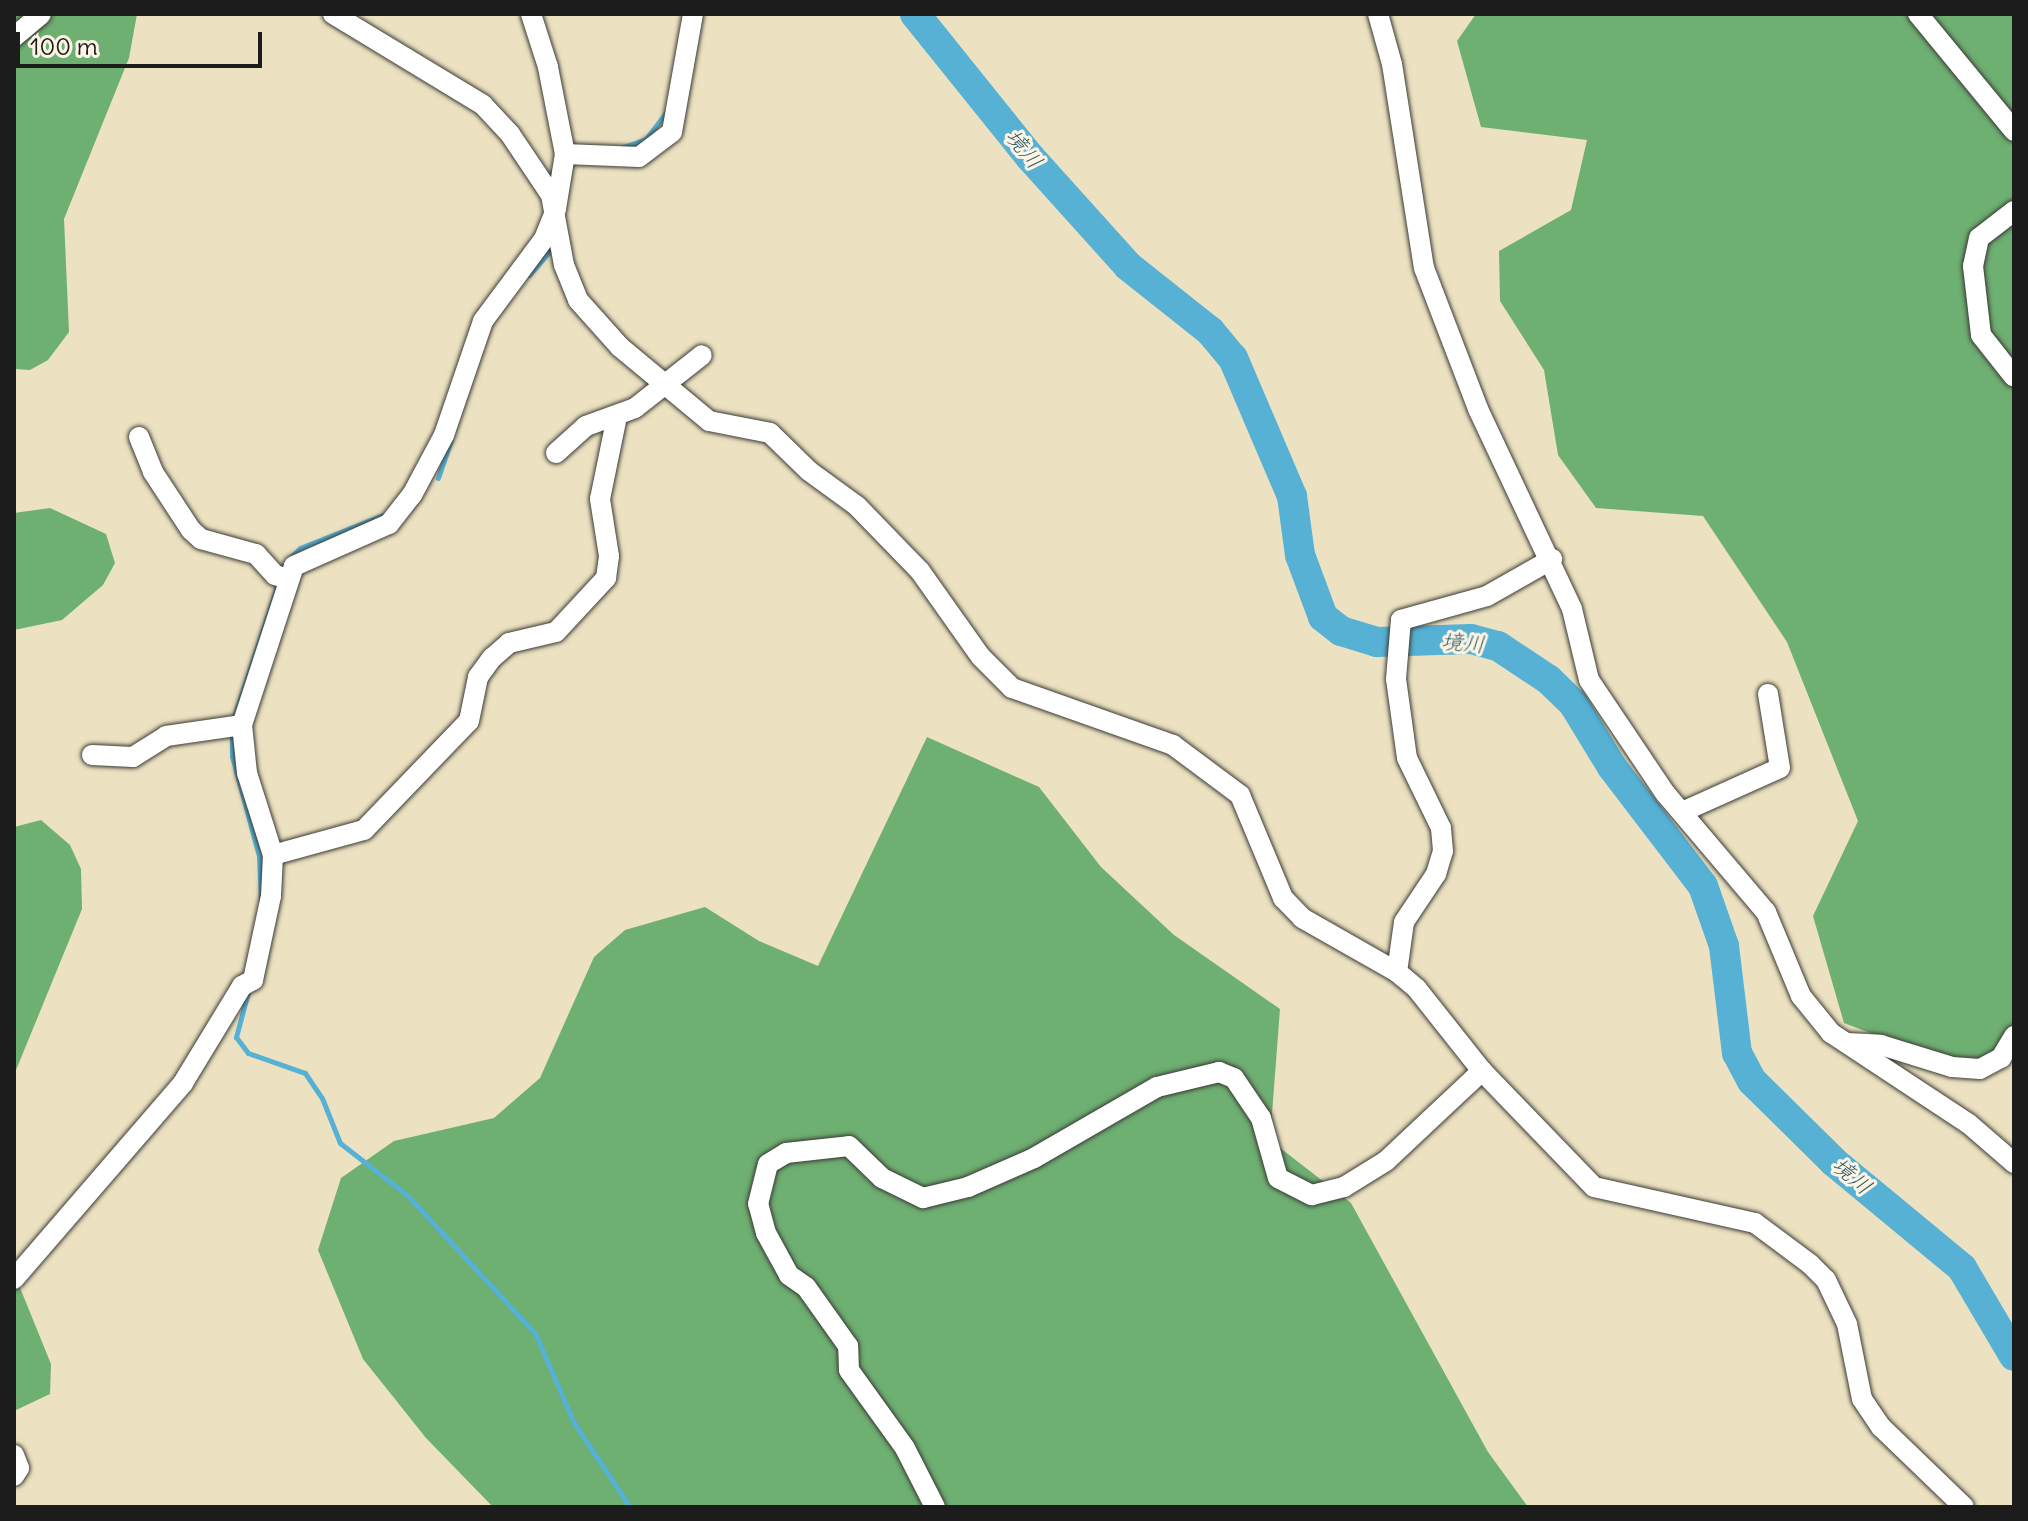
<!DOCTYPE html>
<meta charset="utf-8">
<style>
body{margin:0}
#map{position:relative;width:2028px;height:1521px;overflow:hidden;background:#ece2c1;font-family:Delius,"Klee One",sans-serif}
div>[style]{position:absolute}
.forest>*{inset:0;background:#6eaf72}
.stream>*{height:5px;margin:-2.5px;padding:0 2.5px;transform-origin:2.5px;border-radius:2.5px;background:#56b1d4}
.river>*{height:30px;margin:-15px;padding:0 15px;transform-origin:15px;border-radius:15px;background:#56b1d4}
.roads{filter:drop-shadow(0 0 2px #3b3a35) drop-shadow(0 0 2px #3b3a35)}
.minor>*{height:20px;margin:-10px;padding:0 10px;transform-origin:10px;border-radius:10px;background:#fff}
span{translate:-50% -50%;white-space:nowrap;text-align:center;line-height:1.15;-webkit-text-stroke:6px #fcf5e5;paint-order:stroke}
.water-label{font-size:22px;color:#335866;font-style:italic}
.frame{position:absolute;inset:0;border:16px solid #1c1c1c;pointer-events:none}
.scale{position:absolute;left:16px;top:32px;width:246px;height:36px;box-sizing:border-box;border:4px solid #1c1c1c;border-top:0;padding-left:10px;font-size:24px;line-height:28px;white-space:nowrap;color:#1c1c1c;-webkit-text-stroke:6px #fcf5e5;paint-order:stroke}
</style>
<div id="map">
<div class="forest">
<i style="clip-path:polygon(14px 14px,137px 14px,129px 58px,64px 219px,69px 332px,48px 360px,30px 370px,14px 369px)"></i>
<i style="clip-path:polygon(1476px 14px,2014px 14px,2014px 1033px,1994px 1062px,1960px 1067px,1844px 1023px,1813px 916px,1858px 821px,1787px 642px,1703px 516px,1596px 508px,1558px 455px,1544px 370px,1500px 301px,1499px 251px,1571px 210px,1587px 140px,1481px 127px,1457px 41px)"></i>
<i style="clip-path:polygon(50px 508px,106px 534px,115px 563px,103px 585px,62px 620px,14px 630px,14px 513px)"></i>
<i style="clip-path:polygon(927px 737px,1039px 787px,1101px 867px,1174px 935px,1280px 1009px,1270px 1140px,1351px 1203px,1488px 1452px,1528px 1507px,493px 1507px,426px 1438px,363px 1359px,318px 1250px,341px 1178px,394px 1141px,494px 1118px,540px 1078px,594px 957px,625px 930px,705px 907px,759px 941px,818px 966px)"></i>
<i style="clip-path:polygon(41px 820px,70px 845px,81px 869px,82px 909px,14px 1075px,14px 827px)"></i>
<i style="clip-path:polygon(14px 1273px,51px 1364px,50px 1394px,14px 1411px)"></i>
</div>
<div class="stream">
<i style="left:620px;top:148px;width:28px;rotate:-19deg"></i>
<i style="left:646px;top:139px;width:34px;rotate:-53deg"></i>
<i style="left:529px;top:275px;width:33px;rotate:-49deg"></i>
<i style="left:438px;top:478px;width:39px;rotate:-71deg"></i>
<i style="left:290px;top:558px;width:14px;rotate:-45deg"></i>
<i style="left:300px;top:548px;width:89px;rotate:-21.7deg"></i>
<i style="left:233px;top:720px;width:146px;rotate:-71.7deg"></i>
<i style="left:232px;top:733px;width:23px;rotate:90deg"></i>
<i style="left:232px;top:756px;width:104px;rotate:74.9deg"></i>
<i style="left:259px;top:856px;width:44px;rotate:87.4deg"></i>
<i style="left:248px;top:992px;width:47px;rotate:104.9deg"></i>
<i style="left:236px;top:1037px;width:20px;rotate:53deg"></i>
<i style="left:248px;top:1053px;width:60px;rotate:19.3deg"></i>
<i style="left:305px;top:1073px;width:30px;rotate:56deg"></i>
<i style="left:322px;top:1098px;width:48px;rotate:68.2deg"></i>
<i style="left:340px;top:1143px;width:86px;rotate:37.9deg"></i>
<i style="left:408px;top:1196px;width:187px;rotate:47.2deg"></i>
<i style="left:535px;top:1333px;width:98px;rotate:66.6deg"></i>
<i style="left:574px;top:1423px;width:101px;rotate:56.3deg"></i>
</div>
<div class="river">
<i style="left:915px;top:14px;width:184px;rotate:51.2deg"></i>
<i style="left:1030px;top:157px;width:147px;rotate:48deg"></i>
<i style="left:1128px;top:266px;width:105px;rotate:38.4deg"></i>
<i style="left:1210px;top:331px;width:35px;rotate:50deg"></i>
<i style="left:1233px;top:358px;width:150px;rotate:66.9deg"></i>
<i style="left:1292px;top:496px;width:60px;rotate:82.3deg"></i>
<i style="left:1300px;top:555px;width:66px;rotate:69.6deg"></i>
<i style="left:1323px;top:617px;width:23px;rotate:38deg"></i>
<i style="left:1341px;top:631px;width:38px;rotate:17deg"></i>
<i style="left:1377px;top:642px;width:94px;rotate:-1.8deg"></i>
<i style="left:1471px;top:639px;width:28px;rotate:15deg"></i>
<i style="left:1498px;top:646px;width:61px;rotate:33.7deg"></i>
<i style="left:1549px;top:680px;width:33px;rotate:44deg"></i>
<i style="left:1573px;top:703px;width:75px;rotate:58.6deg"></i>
<i style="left:1612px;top:767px;width:150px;rotate:52.6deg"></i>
<i style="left:1703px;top:886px;width:64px;rotate:70.7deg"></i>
<i style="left:1724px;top:946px;width:108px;rotate:83.1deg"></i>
<i style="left:1737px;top:1053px;width:32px;rotate:62deg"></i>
<i style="left:1752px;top:1081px;width:115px;rotate:44.6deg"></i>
<i style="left:1834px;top:1162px;width:166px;rotate:39.6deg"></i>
<i style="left:1962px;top:1268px;width:102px;rotate:59.4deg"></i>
</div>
<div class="roads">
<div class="minor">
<i style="left:333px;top:14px;width:175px;rotate:31.2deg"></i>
<i style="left:483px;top:105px;width:40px;rotate:47deg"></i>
<i style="left:510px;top:134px;width:73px;rotate:56.1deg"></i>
<i style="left:551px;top:195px;width:71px;rotate:79.5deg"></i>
<i style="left:564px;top:265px;width:38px;rotate:68deg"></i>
<i style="left:578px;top:300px;width:63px;rotate:48.2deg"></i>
<i style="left:620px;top:347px;width:116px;rotate:39.7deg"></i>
<i style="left:709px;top:421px;width:62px;rotate:11.1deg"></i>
<i style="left:770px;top:433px;width:54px;rotate:44.3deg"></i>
<i style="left:809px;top:471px;width:59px;rotate:36.1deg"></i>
<i style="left:857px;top:506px;width:91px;rotate:45.9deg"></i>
<i style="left:920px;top:571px;width:105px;rotate:54.7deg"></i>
<i style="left:981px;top:657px;width:44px;rotate:45deg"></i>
<i style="left:1012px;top:688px;width:171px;rotate:19.5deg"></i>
<i style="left:1173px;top:745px;width:84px;rotate:36.7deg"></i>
<i style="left:1240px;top:795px;width:112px;rotate:67.3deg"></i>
<i style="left:1283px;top:898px;width:28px;rotate:46deg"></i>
<i style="left:1302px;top:918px;width:109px;rotate:29.6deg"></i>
<i style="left:1397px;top:972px;width:26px;rotate:40deg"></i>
<i style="left:1417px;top:989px;width:105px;rotate:51.6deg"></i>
<i style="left:1482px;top:1071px;width:161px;rotate:46deg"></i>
<i style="left:1594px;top:1187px;width:165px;rotate:12.6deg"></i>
<i style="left:1755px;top:1223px;width:69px;rotate:36.7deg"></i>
<i style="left:1810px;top:1264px;width:23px;rotate:45deg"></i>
<i style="left:1826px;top:1280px;width:49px;rotate:64.5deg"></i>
<i style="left:1847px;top:1324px;width:76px;rotate:78.7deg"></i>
<i style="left:1862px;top:1399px;width:34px;rotate:56deg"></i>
<i style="left:1881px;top:1427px;width:115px;rotate:43.9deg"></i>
<i style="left:1378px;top:14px;width:52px;rotate:74.4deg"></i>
<i style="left:1392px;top:64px;width:206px;rotate:81.1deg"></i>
<i style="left:1424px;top:268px;width:151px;rotate:69deg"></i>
<i style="left:1478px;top:409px;width:221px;rotate:64.8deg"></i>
<i style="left:1572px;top:609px;width:73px;rotate:76.5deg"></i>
<i style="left:1589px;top:680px;width:136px;rotate:56.1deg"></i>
<i style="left:1665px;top:793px;width:156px;rotate:49.7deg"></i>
<i style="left:1766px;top:912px;width:91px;rotate:67.4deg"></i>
<i style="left:1801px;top:996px;width:48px;rotate:51deg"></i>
<i style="left:1831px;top:1033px;width:165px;rotate:33.4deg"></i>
<i style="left:1969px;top:1124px;width:60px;rotate:40.9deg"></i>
<i style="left:1918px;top:14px;width:151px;rotate:50.6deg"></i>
<i style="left:14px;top:37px;width:35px;rotate:-40deg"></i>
<i style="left:565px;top:154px;width:74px;rotate:2.3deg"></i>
<i style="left:639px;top:157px;width:41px;rotate:-37.1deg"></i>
<i style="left:672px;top:132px;width:120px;rotate:-79.9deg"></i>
<i style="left:2014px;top:211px;width:44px;rotate:142.4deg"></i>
<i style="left:1979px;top:238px;width:29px;rotate:102deg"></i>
<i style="left:1973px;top:266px;width:69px;rotate:83.4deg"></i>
<i style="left:1981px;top:335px;width:53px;rotate:51.8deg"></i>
<i style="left:139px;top:437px;width:38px;rotate:68deg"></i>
<i style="left:153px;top:472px;width:69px;rotate:56.8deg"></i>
<i style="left:191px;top:530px;width:13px;rotate:42deg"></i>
<i style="left:201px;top:539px;width:57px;rotate:15.3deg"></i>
<i style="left:256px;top:554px;width:28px;rotate:48deg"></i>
<i style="left:275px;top:575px;width:14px;rotate:17deg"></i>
<i style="left:556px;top:453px;width:40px;rotate:-42deg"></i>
<i style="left:586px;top:426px;width:52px;rotate:-20.2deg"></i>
<i style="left:635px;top:408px;width:85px;rotate:-38.3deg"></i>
<i style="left:92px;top:755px;width:41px;rotate:2.8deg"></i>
<i style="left:133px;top:757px;width:39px;rotate:-32deg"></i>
<i style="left:166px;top:736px;width:77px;rotate:-8.2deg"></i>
<i style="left:1682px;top:812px;width:107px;rotate:-24.2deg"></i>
<i style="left:1780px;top:768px;width:75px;rotate:-99.2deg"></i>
<i style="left:273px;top:855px;width:94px;rotate:-15.4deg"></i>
<i style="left:364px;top:830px;width:151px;rotate:-46.1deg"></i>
<i style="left:469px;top:721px;width:45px;rotate:-78.4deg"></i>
<i style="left:478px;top:677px;width:24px;rotate:-54deg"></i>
<i style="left:492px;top:658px;width:23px;rotate:-41deg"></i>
<i style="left:509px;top:643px;width:48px;rotate:-13.2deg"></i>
<i style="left:556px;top:632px;width:74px;rotate:-47.2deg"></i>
<i style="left:606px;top:578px;width:22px;rotate:-82deg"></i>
<i style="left:609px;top:556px;width:58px;rotate:-99deg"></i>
<i style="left:600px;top:499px;width:85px;rotate:-78.4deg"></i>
<i style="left:1397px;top:972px;width:50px;rotate:-82deg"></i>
<i style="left:1404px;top:922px;width:58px;rotate:-56.3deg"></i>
<i style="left:1436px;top:874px;width:24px;rotate:-73deg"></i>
<i style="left:1443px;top:851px;width:23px;rotate:-95deg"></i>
<i style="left:1441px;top:828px;width:78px;rotate:-115.9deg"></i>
<i style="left:1407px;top:758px;width:80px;rotate:-97.9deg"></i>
<i style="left:1396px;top:679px;width:59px;rotate:-85.2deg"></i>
<i style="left:1401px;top:620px;width:89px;rotate:-15.6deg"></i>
<i style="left:1487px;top:596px;width:75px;rotate:-29.6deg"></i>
<i style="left:1847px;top:1043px;width:34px;rotate:3deg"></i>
<i style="left:1881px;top:1045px;width:74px;rotate:17.2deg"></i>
<i style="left:1952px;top:1067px;width:28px;rotate:4deg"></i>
<i style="left:1980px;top:1069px;width:24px;rotate:-28deg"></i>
<i style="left:2001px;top:1058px;width:26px;rotate:-59deg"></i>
<i style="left:14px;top:1279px;width:259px;rotate:-49.2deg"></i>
<i style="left:183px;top:1083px;width:114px;rotate:-58.7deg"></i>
<i style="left:242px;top:986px;width:13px;rotate:-29deg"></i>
<i style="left:253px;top:980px;width:86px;rotate:-77.9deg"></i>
<i style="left:271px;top:896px;width:41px;rotate:-87.2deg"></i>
<i style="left:273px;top:855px;width:86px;rotate:-107.6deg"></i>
<i style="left:247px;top:773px;width:48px;rotate:-95.9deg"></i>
<i style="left:242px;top:725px;width:167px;rotate:-71.9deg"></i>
<i style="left:294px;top:566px;width:104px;rotate:-23.9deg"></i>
<i style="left:389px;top:524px;width:37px;rotate:-52deg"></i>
<i style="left:412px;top:495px;width:68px;rotate:-61.9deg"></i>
<i style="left:444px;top:435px;width:120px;rotate:-71.1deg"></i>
<i style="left:483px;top:321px;width:102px;rotate:-53.4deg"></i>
<i style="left:544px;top:239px;width:32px;rotate:-68deg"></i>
<i style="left:556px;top:209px;width:56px;rotate:-80.7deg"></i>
<i style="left:565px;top:154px;width:89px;rotate:-101.1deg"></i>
<i style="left:548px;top:67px;width:56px;rotate:-107.8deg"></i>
<i style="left:14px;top:1455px;width:14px;rotate:69deg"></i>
<i style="left:19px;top:1468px;width:9px;rotate:122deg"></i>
<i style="left:935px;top:1507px;width:66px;rotate:-117deg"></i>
<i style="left:905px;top:1448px;width:96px;rotate:-125.7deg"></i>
<i style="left:849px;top:1370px;width:24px;rotate:-92deg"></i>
<i style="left:848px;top:1346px;width:72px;rotate:-125.4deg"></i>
<i style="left:806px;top:1287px;width:21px;rotate:-145deg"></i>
<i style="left:789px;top:1275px;width:48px;rotate:-118.7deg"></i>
<i style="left:766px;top:1233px;width:30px;rotate:-105deg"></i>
<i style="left:758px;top:1204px;width:41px;rotate:-76deg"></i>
<i style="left:768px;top:1164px;width:21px;rotate:-31deg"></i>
<i style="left:786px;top:1153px;width:63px;rotate:-6.3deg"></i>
<i style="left:849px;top:1146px;width:46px;rotate:44.1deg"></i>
<i style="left:882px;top:1178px;width:46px;rotate:26deg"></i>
<i style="left:923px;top:1198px;width:46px;rotate:-13.7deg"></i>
<i style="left:968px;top:1187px;width:72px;rotate:-23.7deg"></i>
<i style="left:1034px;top:1158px;width:142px;rotate:-30deg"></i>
<i style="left:1157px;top:1087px;width:64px;rotate:-13.6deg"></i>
<i style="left:1219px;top:1072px;width:16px;rotate:22deg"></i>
<i style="left:1234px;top:1078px;width:48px;rotate:56deg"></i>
<i style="left:1261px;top:1118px;width:62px;rotate:74.2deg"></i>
<i style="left:1278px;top:1178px;width:38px;rotate:27deg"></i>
<i style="left:1312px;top:1195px;width:33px;rotate:-14deg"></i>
<i style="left:1344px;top:1187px;width:49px;rotate:-31.8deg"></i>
<i style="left:1386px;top:1161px;width:132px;rotate:-43.2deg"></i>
</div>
</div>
<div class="water-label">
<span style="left:1024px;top:149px;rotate:50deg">境川</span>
<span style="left:1463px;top:643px;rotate:5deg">境川</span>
<span style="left:1852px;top:1176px;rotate:40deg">境川</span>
</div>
<div class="frame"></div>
<div class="scale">100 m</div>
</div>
